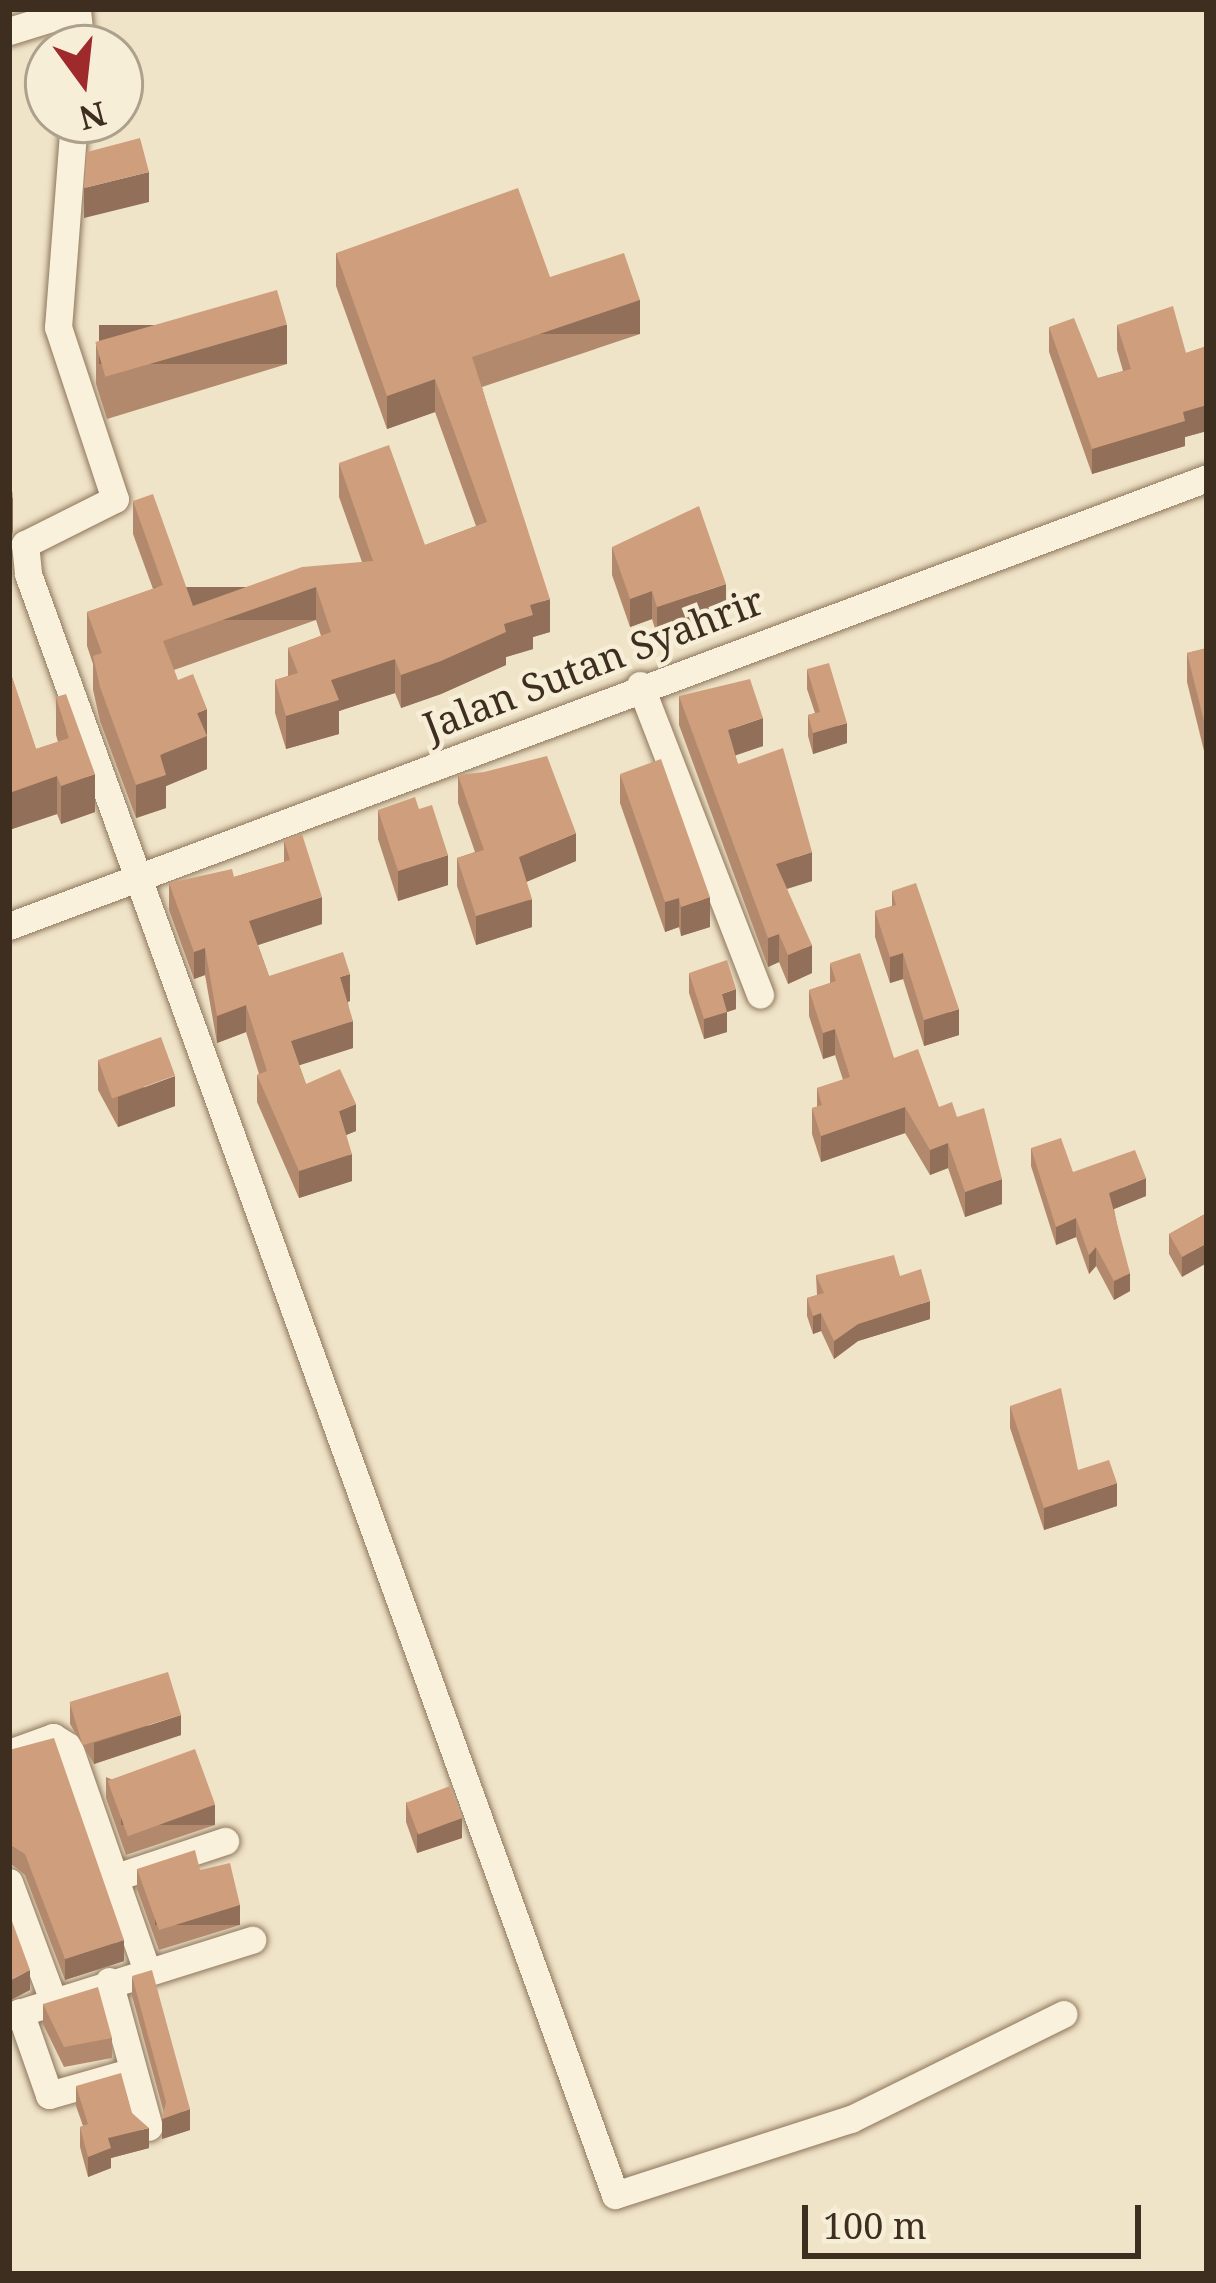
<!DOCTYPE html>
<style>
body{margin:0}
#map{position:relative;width:1216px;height:2283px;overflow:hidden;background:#f0e4c8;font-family:"Noto Serif",serif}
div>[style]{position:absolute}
.roads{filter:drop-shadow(0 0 3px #8d765c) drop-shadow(0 0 3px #8d765c)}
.minor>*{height:27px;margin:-13.5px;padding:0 13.5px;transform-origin:13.5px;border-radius:13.5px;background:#faf1dc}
.wall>*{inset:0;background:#b2896c}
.shaded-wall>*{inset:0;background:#916f58;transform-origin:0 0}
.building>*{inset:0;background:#cf9f7d;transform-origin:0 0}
span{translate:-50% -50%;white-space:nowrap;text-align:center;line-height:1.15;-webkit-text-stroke:9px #f7eed8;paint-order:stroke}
.street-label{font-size:39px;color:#3d2e20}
.frame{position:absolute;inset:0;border:12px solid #3d2e20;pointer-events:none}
.north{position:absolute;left:24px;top:24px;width:120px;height:120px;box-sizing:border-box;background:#f7eed8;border:3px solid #ada18e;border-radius:50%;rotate:165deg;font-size:33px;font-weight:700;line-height:48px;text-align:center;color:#3d2e20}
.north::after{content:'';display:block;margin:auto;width:42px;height:54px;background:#9e2a2b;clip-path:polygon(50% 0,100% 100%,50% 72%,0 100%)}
.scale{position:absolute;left:802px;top:2205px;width:339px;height:54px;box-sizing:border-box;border:6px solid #3d2e20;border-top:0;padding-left:15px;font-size:36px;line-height:42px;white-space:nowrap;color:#3d2e20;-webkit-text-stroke:9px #f7eed8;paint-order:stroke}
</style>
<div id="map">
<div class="roads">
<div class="minor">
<i style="left:9px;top:31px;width:71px;rotate:-17.2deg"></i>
<i style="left:77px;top:10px;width:38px;rotate:84deg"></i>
<i style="left:74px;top:120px;width:208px;rotate:94.4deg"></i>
<i style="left:58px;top:327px;width:181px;rotate:71.7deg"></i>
<i style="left:115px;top:499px;width:101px;rotate:153.4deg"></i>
<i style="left:25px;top:544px;width:30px;rotate:84deg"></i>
<i style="left:28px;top:574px;width:1724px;rotate:70.09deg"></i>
<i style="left:615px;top:2195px;width:248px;rotate:-17.9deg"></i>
<i style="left:851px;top:2119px;width:237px;rotate:-26.3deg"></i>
<i style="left:640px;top:685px;width:332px;rotate:68.8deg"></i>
<i style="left:9px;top:926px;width:1279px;rotate:-20.5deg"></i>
<i style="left:9px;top:1753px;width:47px;rotate:-20deg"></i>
<i style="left:53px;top:1737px;width:19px;rotate:32deg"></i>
<i style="left:69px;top:1747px;width:234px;rotate:70.8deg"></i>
<i style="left:116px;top:1877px;width:115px;rotate:-18.3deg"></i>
<i style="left:9px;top:1882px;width:126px;rotate:69.6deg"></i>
<i style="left:109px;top:1981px;width:151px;rotate:74.7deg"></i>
<i style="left:20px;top:2012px;width:88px;rotate:70.7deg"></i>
<i style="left:49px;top:2095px;width:87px;rotate:-15.9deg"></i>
<i style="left:9px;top:2016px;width:255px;rotate:-17.4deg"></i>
</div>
</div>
<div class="wall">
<i style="clip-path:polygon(336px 253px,550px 277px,640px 334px,482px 387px,550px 632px,533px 637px,533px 649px,506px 657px,506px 665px,441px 694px,401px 708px,395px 693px,339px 711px,339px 734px,286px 749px,275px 713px,275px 680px,288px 676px,288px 648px,321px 636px,316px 620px,174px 670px,207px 769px,166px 786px,166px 808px,136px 818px,100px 721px,93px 690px,93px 664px,87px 646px,87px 612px,153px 589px,133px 534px,133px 501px,193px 606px,362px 562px,339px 497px,339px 463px,425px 545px,476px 526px,435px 412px,387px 429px,336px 286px)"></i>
<i style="clip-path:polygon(1207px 256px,1207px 297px,1204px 288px,1204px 257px)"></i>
<i style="clip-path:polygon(1117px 325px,1186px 353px,1207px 346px,1207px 431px,1185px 437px,1185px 446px,1092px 474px,1049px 352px,1049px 327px,1098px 378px,1123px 371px,1117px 350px)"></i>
<i style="clip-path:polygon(96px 345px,287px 364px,107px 419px,96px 384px)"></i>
<i style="clip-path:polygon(612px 547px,726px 612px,657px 635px,652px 619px,630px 627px,612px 575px)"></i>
<i style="clip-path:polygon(1207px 648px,1207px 763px,1187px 682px,1187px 653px)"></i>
<i style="clip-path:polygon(9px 668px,36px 749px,58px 742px,56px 735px,56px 697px,95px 812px,61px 824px,57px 814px,9px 830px)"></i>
<i style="clip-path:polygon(807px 669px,847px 743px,813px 754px,808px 736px,808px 715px,815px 713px,807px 689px)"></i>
<i style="clip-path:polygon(679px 696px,763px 746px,735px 755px,738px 764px,812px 881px,787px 889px,812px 973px,788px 984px,779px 962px,768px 967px,679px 725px)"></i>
<i style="clip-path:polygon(620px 774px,710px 927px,681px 936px,679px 927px,665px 932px,620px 803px)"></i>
<i style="clip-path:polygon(458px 775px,576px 861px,526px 882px,532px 927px,476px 945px,457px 886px,457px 858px,475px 852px,458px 803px)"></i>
<i style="clip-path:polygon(378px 810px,448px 885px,398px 901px,378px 839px)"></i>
<i style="clip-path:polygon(284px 840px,322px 924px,258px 945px,269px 976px,350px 1001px,348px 1002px,353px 1048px,299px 1065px,306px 1084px,356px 1131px,346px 1135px,352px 1181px,299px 1198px,257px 1102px,257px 1075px,259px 1074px,246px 1032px,217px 1043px,205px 975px,194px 979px,169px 910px,169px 883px,234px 877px,284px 862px)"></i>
<i style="clip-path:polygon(892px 891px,959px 1035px,924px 1046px,903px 979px,890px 983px,875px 937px,875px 911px,892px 906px)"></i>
<i style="clip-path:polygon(830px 963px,894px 1058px,939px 1107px,957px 1117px,1002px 1204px,965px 1217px,948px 1168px,930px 1175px,905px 1133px,821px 1162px,812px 1134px,812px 1108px,817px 1107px,817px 1088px,843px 1080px,835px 1055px,823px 1059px,809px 1016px,809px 990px,830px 983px)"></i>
<i style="clip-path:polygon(689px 973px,736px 1009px,727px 1012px,727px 1032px,704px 1039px,689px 993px)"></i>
<i style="clip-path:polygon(98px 1060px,175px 1106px,118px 1127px,98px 1090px)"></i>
<i style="clip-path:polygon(1031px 1148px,1073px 1172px,1146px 1196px,1114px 1209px,1130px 1291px,1114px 1300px,1096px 1266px,1089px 1274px,1076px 1237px,1056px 1245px,1031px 1166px)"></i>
<i style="clip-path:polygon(1205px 1214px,1182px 1277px,1169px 1254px,1169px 1234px)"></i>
<i style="clip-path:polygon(816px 1275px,900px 1276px,930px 1319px,858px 1341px,834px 1359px,821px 1331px,813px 1334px,807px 1316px,807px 1298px,817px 1295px)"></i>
<i style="clip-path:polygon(1010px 1406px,1078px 1470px,1117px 1506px,1044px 1530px,1010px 1428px)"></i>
<i style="clip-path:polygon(70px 1703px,181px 1735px,94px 1764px,70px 1724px)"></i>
<i style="clip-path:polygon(9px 1750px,124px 1961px,65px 1980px,25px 1875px,11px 1864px)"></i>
<i style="clip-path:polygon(106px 1777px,215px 1825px,126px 1855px,106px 1798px)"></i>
<i style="clip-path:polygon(406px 1802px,462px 1838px,417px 1853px,406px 1822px)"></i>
<i style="clip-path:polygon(137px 1869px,200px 1870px,240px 1925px,159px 1950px,137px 1889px)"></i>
<i style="clip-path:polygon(132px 1976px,190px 2130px,162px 2139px,164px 2113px,132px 1996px)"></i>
<i style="clip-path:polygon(43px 2004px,112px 2038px,112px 2058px,64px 2067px,43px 2024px)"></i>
<i style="clip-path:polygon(76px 2086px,132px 2113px,149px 2148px,111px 2158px,111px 2168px,88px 2177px,80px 2147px,80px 2127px,83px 2126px,76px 2106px)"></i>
</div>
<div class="shaded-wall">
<i style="clip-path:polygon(149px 172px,149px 202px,84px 218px,84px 188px)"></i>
<i style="left:640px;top:300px;width:34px;height:177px;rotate:90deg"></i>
<i style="left:287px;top:325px;width:39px;height:188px;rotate:90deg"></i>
<i style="clip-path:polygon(435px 379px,435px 412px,387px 429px,387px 396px)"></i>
<i style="clip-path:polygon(1207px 394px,1207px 431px,1185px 437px,1185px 446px,1092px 474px,1092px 449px,1183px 412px)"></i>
<i style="clip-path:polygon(13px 494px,13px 531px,9px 551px,9px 513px)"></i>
<i style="clip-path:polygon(726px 584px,726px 612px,657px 635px,657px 607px)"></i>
<i style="left:316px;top:587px;width:33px;height:162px;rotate:90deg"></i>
<i style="clip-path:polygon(652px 591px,652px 619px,630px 627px,630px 599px)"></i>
<i style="clip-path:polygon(550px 599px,550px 632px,533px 637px,533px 649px,506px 657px,506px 665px,441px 694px,401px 708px,401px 675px,504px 624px,530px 605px)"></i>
<i style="clip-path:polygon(395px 659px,395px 693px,339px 711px,339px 734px,286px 749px,286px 716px,331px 680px)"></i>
<i style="clip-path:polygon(207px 709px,207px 769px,166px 786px,166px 808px,136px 818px,136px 785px,197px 713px)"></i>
<i style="clip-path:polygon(763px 718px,763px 746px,728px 758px,728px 730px)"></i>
<i style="clip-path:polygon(847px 723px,847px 743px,813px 754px,813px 733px)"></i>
<i style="clip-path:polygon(95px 774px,95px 812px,61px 824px,61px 786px)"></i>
<i style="clip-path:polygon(57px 776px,57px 814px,9px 830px,9px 793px)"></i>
<i style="clip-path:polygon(576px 833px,576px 861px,519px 885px,519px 857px)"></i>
<i style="clip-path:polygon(812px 852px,812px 881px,776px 892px,776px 864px)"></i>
<i style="clip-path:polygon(448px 855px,448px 885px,398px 901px,398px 871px)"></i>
<i style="clip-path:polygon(322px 897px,322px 924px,249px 948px,249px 921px)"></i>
<i style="clip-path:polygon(710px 897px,710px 927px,681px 936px,681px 907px)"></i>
<i style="clip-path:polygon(679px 898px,679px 927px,665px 932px,665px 902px)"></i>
<i style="clip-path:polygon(532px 899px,532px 927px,476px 945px,476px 916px)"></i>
<i style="clip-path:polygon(779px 934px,779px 962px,768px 967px,768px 938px)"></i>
<i style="clip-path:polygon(812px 945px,812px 973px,788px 984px,788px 955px)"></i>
<i style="clip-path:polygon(205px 948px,205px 975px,194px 979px,194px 952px)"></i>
<i style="clip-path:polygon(903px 953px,903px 979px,890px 983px,890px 957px)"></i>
<i style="clip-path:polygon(350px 974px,350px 1001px,340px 1004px,340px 977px)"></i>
<i style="clip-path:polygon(736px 989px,736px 1009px,727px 1012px,727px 1032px,704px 1039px,704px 1019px,722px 994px)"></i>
<i style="clip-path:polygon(246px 1005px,246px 1032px,217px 1043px,217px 1016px)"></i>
<i style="clip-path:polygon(959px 1009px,959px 1035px,924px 1046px,924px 1020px)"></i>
<i style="clip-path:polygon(353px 1021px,353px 1048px,291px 1068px,291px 1041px)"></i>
<i style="clip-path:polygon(835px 1029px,835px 1055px,823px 1059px,823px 1033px)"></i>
<i style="clip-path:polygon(175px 1076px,175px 1106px,118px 1127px,118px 1097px)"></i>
<i style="clip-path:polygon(356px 1104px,356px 1131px,339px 1138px,339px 1111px)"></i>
<i style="clip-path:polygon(905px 1107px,905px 1133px,821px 1162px,821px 1136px)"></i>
<i style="clip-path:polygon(948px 1143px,948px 1168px,930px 1175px,930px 1150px)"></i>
<i style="clip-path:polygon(352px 1154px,352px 1181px,299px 1198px,299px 1171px)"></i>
<i style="clip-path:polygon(1146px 1178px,1146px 1196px,1109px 1211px,1109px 1193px)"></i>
<i style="clip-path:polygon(1002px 1179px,1002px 1204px,965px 1217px,965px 1192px)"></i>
<i style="clip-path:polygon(1076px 1218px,1076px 1237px,1056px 1245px,1056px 1227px)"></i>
<i style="clip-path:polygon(1207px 1243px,1207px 1263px,1182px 1277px,1182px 1257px)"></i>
<i style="clip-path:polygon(1096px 1247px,1096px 1266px,1089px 1274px,1089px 1255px)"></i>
<i style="clip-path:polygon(1130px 1273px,1130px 1291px,1114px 1300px,1114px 1281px)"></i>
<i style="clip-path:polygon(930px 1301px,930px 1319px,858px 1341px,834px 1359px,834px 1341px,858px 1324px)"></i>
<i style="clip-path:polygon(821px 1313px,821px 1331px,813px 1334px,813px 1316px)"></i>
<i style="clip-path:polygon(1117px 1483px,1117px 1506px,1044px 1530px,1044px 1508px)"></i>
<i style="clip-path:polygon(181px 1715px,181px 1735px,94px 1764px,94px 1743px)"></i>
<i style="left:215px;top:1805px;width:20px;height:94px;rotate:90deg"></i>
<i style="clip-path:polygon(462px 1818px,462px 1838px,417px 1853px,417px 1833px)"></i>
<i style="left:240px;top:1905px;width:20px;height:85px;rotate:90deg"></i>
<i style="clip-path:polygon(124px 1940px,124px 1961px,65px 1980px,65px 1959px)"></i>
<i style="clip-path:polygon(30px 1970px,30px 1990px,9px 2001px,9px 1981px)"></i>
<i style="clip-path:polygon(190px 2109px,190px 2130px,162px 2139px,162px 2119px)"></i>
<i style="clip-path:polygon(149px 2128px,149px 2148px,111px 2158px,111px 2168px,88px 2177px,88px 2157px,108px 2138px)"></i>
</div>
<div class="building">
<i style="clip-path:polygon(140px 138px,149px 172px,84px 188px,87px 152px)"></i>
<i style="clip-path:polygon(518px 188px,550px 277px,624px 253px,640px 300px,472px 357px,550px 599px,530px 605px,533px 615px,504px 624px,506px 632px,441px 661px,401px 675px,395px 659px,331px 680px,339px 700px,286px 716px,275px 680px,298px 673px,288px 648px,331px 632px,316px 587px,163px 641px,178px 680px,193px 674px,207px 709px,197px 713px,207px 736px,160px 755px,166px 775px,136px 785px,100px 687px,93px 656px,102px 653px,87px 612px,163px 585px,133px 501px,153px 494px,193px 606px,302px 567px,373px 561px,339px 463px,389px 445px,425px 545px,487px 522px,435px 379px,387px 396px,336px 253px)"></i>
<i style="left:277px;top:290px;width:36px;height:189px;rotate:74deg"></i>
<i style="clip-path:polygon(1173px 306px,1186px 353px,1207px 346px,1207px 394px,1205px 395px,1207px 405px,1183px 412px,1185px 421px,1092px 449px,1049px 327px,1074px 318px,1098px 378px,1131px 369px,1117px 325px)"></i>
<i style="clip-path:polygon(9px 481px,13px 494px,9px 513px)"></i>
<i style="clip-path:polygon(699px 506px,726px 584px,657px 607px,652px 591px,630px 599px,612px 547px)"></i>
<i style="clip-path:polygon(1207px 648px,1207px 733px,1187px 653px)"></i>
<i style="clip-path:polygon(829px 663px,847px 723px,813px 733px,808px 715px,820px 712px,807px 669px)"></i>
<i style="clip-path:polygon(9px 668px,36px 749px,69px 738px,56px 697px,66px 694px,95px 774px,61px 786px,57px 776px,9px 793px)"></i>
<i style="clip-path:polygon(750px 679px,763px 718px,728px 730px,738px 764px,783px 748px,812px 852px,776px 864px,812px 945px,788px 955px,779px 934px,768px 938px,679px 696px)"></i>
<i style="clip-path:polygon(547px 756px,576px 833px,519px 857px,532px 899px,476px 916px,457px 858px,484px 850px,458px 775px,484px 772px)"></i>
<i style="clip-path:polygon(661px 759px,710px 897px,681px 907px,679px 898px,665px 902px,620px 774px)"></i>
<i style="clip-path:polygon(415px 797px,419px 809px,432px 805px,448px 855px,398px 871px,378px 810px)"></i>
<i style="clip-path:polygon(302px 834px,322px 897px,249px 921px,269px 976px,343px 952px,350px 974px,340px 977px,353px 1021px,291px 1041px,306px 1084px,340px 1069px,356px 1104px,339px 1111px,352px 1154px,299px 1171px,257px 1075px,267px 1071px,246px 1005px,217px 1016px,205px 948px,194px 952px,169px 883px,232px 869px,234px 877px,290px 860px,284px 840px)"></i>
<i style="clip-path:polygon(916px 883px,959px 1009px,924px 1020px,903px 953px,890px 957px,875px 911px,896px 905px,892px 891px)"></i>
<i style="clip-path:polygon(860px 953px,894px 1058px,918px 1049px,939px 1107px,952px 1102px,957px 1117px,984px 1108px,1002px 1179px,965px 1192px,948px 1143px,930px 1150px,905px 1107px,821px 1136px,812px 1108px,822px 1105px,817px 1088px,850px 1077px,835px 1029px,823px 1033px,809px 990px,836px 981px,830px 963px)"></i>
<i style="clip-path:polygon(727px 960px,736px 989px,722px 994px,727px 1012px,704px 1019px,689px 973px)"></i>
<i style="left:161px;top:1037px;width:41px;height:67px;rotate:70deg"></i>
<i style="clip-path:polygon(1061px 1138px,1073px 1172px,1135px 1150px,1146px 1178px,1109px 1193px,1130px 1273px,1114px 1281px,1096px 1247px,1089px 1255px,1076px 1218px,1056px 1227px,1031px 1148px)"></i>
<i style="clip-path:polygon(1205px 1214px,1207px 1219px,1207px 1243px,1182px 1257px,1169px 1234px)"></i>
<i style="clip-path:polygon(894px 1255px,900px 1276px,921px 1269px,930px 1301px,858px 1324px,834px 1341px,821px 1313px,813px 1316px,807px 1298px,824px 1293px,816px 1275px)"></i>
<i style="clip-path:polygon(1061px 1388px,1078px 1470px,1109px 1460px,1117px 1483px,1044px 1508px,1010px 1406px)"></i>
<i style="left:168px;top:1672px;width:45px;height:103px;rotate:73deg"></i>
<i style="clip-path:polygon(54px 1738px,124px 1940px,65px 1959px,25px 1854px,9px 1844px,9px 1750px)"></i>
<i style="left:195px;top:1749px;width:59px;height:93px;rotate:70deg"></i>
<i style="left:450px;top:1786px;width:34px;height:47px;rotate:69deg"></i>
<i style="clip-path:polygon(195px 1850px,200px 1870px,230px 1863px,240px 1905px,159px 1930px,137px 1869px)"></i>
<i style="clip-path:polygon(9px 1913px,30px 1970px,9px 1981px)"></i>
<i style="clip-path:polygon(152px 1970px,190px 2109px,162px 2119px,166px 2102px,132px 1976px)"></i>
<i style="clip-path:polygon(98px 1987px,112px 2038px,64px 2047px,43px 2004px)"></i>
<i style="clip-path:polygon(121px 2073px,132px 2113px,149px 2128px,108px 2138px,111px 2148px,88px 2157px,80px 2127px,88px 2124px,76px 2086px)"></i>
</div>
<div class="street-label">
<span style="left:593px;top:663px;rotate:-21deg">Jalan Sutan Syahrir</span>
</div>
<div class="frame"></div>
<div class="north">N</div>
<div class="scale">100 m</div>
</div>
